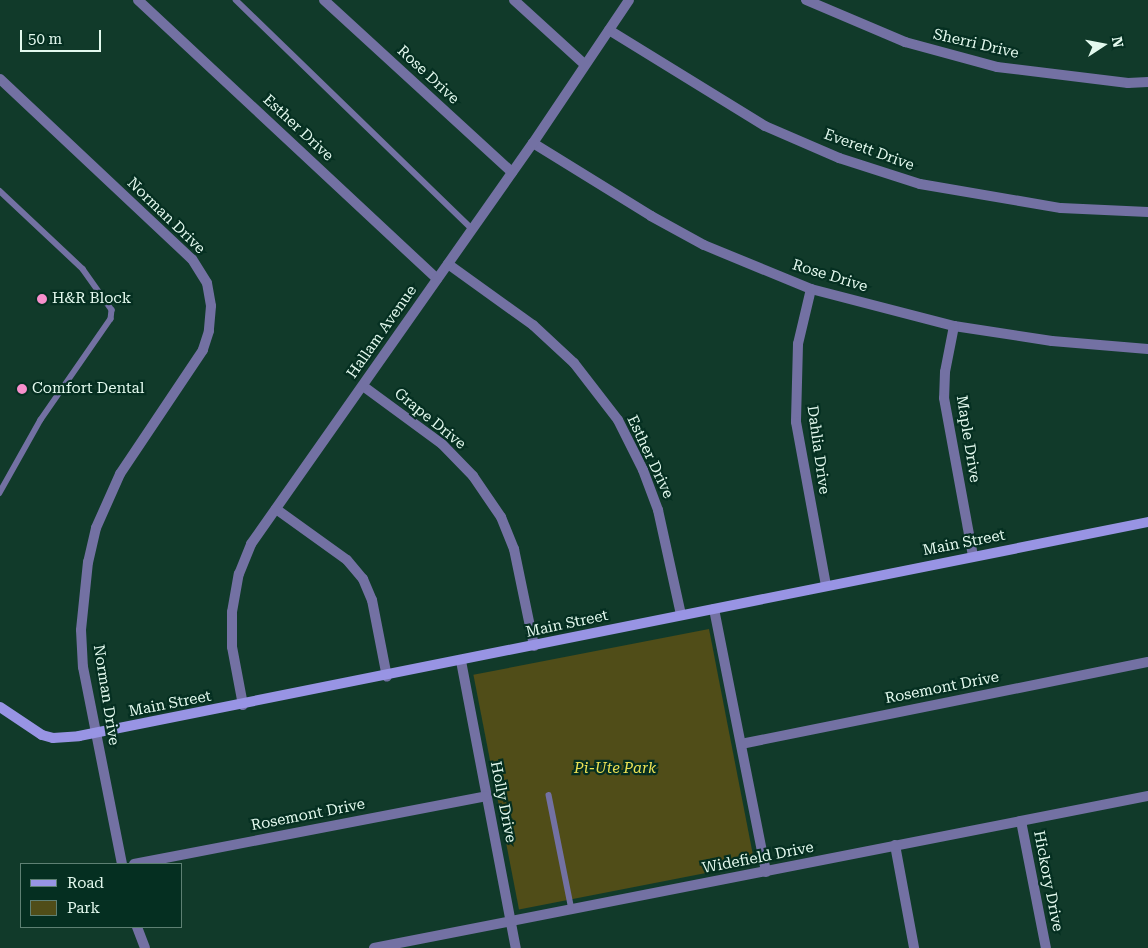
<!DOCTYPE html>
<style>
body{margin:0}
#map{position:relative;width:1148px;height:948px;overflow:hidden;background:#113a2a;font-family:"Roboto Serif",serif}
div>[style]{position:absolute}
.green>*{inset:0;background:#504d18;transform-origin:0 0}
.lane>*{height:5.5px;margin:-2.75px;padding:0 2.75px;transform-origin:2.75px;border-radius:2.75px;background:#7371a3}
.street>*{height:10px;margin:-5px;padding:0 5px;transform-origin:5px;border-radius:5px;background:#7371a3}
.secondary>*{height:10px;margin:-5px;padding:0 5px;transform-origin:5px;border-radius:5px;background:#9894e4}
.dots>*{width:14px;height:14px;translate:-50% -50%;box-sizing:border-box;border:2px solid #052f21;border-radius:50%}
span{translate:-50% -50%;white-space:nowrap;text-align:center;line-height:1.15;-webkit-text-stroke:4.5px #052f21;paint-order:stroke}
.street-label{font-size:15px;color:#e3f9ee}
.poi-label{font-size:15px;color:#e3f9ee}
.left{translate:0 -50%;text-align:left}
.park-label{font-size:15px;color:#ece255;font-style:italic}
.legend{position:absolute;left:20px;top:863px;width:162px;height:65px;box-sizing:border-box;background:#052f21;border:1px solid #5e8073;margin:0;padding:6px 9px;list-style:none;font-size:15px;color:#e3f9ee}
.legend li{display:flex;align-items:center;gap:10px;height:25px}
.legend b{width:25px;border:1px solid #5e8073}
.north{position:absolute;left:1078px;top:20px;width:50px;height:50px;-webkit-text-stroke:4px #052f21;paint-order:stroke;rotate:79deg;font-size:14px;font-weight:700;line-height:20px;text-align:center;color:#e3f9ee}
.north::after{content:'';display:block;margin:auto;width:18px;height:22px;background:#e3f9ee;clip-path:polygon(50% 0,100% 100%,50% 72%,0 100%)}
.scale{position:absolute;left:20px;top:30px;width:81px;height:22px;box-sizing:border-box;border:2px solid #e3f9ee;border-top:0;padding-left:6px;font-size:15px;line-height:18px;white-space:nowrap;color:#e3f9ee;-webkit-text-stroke:4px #052f21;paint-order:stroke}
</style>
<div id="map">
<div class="green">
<i style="left:709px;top:629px;width:239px;height:240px;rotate:79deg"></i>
</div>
<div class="lane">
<i style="left:236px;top:0;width:329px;rotate:44.1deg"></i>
<i style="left:0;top:191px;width:114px;rotate:43.2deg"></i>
<i style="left:83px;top:269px;width:50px;rotate:54.7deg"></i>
<i style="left:112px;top:310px;width:9px;rotate:96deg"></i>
<i style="left:111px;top:319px;width:123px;rotate:124.7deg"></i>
<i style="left:41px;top:420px;width:84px;rotate:119.3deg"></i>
<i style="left:549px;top:795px;width:117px;rotate:78.7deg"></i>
</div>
<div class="street">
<i style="left:138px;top:0;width:409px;rotate:43deg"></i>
<i style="left:324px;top:0;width:255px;rotate:42.5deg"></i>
<i style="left:514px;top:0;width:95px;rotate:42.4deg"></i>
<i style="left:806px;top:0;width:108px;rotate:23deg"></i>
<i style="left:905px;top:42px;width:95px;rotate:15.2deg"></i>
<i style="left:997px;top:67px;width:132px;rotate:7deg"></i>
<i style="left:1128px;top:83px;width:20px;rotate:-3deg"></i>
<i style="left:609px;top:30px;width:183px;rotate:31.6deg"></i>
<i style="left:765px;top:126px;width:81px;rotate:23.4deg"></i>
<i style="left:839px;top:158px;width:85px;rotate:17.8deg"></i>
<i style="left:920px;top:184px;width:143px;rotate:9.7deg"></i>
<i style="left:1061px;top:208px;width:87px;rotate:2.6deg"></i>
<i style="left:0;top:79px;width:263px;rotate:43.2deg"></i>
<i style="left:192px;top:259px;width:28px;rotate:58deg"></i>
<i style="left:207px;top:283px;width:23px;rotate:80deg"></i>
<i style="left:211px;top:306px;width:25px;rotate:95deg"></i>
<i style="left:209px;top:331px;width:20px;rotate:108deg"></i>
<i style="left:203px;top:350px;width:149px;rotate:123.8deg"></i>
<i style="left:120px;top:474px;width:59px;rotate:114deg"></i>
<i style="left:96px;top:528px;width:35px;rotate:103deg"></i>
<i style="left:88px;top:562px;width:68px;rotate:95.9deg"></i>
<i style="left:81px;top:630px;width:37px;rotate:87deg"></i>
<i style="left:83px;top:667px;width:201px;rotate:78.8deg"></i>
<i style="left:533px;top:143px;width:139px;rotate:31.7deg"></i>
<i style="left:651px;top:216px;width:60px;rotate:28.7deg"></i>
<i style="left:704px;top:245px;width:116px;rotate:22.4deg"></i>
<i style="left:811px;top:289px;width:148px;rotate:14.5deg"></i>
<i style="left:954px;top:326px;width:99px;rotate:8.7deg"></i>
<i style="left:1052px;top:341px;width:96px;rotate:4.8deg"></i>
<i style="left:448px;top:264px;width:105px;rotate:35.7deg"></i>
<i style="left:533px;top:325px;width:56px;rotate:42.8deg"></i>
<i style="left:574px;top:363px;width:72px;rotate:52.3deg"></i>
<i style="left:618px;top:420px;width:56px;rotate:63.4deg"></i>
<i style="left:643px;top:470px;width:43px;rotate:69.4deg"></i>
<i style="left:658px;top:510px;width:107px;rotate:77.6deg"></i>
<i style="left:811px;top:289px;width:57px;rotate:103.3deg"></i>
<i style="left:798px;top:344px;width:78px;rotate:91.5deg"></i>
<i style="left:796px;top:422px;width:166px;rotate:79.6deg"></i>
<i style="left:954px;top:326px;width:47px;rotate:101.1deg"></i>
<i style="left:945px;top:372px;width:26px;rotate:92deg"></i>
<i style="left:944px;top:398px;width:161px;rotate:79.6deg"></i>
<i style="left:363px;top:386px;width:98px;rotate:36.3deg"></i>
<i style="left:442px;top:444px;width:45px;rotate:45.9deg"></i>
<i style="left:473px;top:476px;width:50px;rotate:55.7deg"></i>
<i style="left:501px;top:517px;width:35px;rotate:68deg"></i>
<i style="left:514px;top:549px;width:99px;rotate:78.3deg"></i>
<i style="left:276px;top:509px;width:87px;rotate:35.7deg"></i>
<i style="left:347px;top:560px;width:25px;rotate:50deg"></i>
<i style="left:363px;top:579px;width:23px;rotate:67deg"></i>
<i style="left:372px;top:600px;width:78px;rotate:79deg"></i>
<i style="left:714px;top:609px;width:268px;rotate:78.8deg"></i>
<i style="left:461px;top:661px;width:292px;rotate:79.2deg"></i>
<i style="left:243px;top:705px;width:59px;rotate:-100.7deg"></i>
<i style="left:232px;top:647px;width:35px;rotate:-90deg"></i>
<i style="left:232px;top:612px;width:39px;rotate:-80deg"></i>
<i style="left:239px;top:574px;width:32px;rotate:-68deg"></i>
<i style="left:251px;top:544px;width:490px;rotate:-54.9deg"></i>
<i style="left:533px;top:143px;width:172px;rotate:-56.1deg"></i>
<i style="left:741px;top:744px;width:415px;rotate:-11.4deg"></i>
<i style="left:1021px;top:821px;width:129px;rotate:78.9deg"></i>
<i style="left:895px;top:845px;width:105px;rotate:79.5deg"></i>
<i style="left:134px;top:864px;width:359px;rotate:-10.9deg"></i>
<i style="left:137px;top:927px;width:22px;rotate:69deg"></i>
<i style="left:374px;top:948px;width:789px;rotate:-11.11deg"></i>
</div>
<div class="secondary">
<i style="left:0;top:707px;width:50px;rotate:33.7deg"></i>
<i style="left:42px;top:735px;width:11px;rotate:15deg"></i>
<i style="left:53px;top:738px;width:26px;rotate:-4deg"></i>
<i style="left:79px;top:736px;width:1090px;rotate:-11.32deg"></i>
</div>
<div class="dots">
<i style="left:42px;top:299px;background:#f890cc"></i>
<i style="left:22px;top:389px;background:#f890cc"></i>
</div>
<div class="street-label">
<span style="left:976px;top:44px;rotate:13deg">Sherri Drive</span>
<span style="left:428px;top:75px;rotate:43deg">Rose Drive</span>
<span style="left:298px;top:128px;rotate:43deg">Esther Drive</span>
<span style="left:869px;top:150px;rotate:20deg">Everett Drive</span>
<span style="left:166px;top:216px;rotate:44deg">Norman Drive</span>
<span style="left:830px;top:276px;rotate:17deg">Rose Drive</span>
<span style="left:382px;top:332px;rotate:-55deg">Hallam Avenue</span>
<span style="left:430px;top:419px;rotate:39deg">Grape Drive</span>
<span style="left:968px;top:439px;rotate:81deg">Maple Drive</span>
<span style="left:818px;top:450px;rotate:82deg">Dahlia Drive</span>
<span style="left:650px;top:457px;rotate:65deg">Esther Drive</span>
<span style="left:964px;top:543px;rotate:-11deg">Main Street</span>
<span style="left:567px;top:624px;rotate:-12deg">Main Street</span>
<span style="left:942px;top:688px;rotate:-11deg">Rosemont Drive</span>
<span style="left:106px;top:695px;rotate:81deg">Norman Drive</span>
<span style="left:170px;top:704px;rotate:-11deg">Main Street</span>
<span style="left:503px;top:802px;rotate:79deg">Holly Drive</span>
<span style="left:308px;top:815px;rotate:-11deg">Rosemont Drive</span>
<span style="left:758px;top:858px;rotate:-11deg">Widefield Drive</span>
<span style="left:1048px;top:881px;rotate:79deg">Hickory Drive</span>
</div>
<div class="poi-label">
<span class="left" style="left:52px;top:299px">H&amp;R Block</span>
<span class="left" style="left:32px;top:389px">Comfort Dental</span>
</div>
<div class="park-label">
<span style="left:615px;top:769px">Pi-Ute Park</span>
</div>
<ul class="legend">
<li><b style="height:6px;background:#9894e4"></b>Road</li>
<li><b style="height:14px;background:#504d18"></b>Park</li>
</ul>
<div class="north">N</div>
<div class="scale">50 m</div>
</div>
